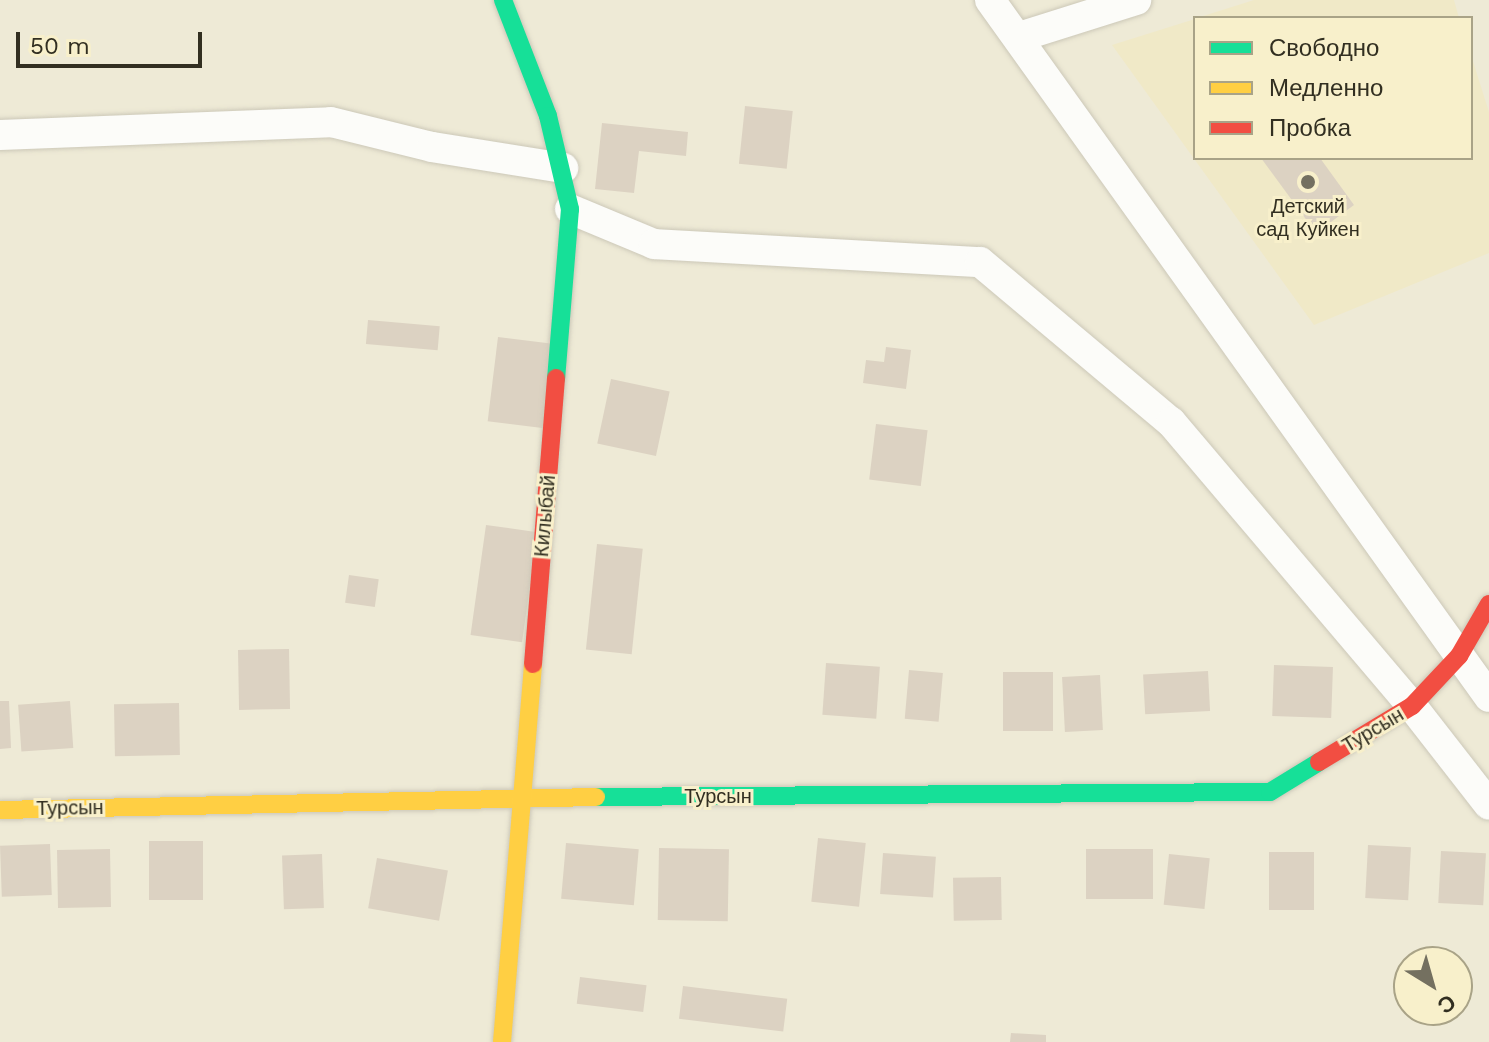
<!DOCTYPE html>
<meta charset="utf-8">
<style>
body{margin:0}
#map{position:relative;width:1489px;height:1042px;overflow:hidden;background:#eeead6;font-family:"Work Sans",sans-serif}
div>[style]{position:absolute}
.built>*{inset:0;background:#f0e9c7}
.building>*{inset:0;background:#dcd2c2;transform-origin:0 0}
.roads{filter:drop-shadow(0 0 2px #ccc8b8) drop-shadow(0 0 2px #ccc8b8)}
.street>*{height:30px;margin:-15px;padding:0 15px;transform-origin:15px;border-radius:15px;background:#fcfcf9}
.fast>*{height:18px;margin:-9px;padding:0 9px;transform-origin:9px;border-radius:9px;background:#16e098}
.slow>*{height:18px;margin:-9px;padding:0 9px;transform-origin:9px;border-radius:9px;background:#ffcf43}
.jam>*{height:18px;margin:-9px;padding:0 9px;transform-origin:9px;border-radius:9px;background:#f24e42}
.dots>*{width:22px;height:22px;translate:-50% -50%;box-sizing:border-box;border:4px solid #f8f0cb;border-radius:50%}
span{translate:-50% -50%;white-space:nowrap;text-align:center;line-height:1.15;-webkit-text-stroke:6px #f8f0cb;paint-order:stroke}
.poi-label{font-size:20px;color:#322f21}
.street-label{font-size:20px;color:#322f21}
.legend{position:absolute;left:1193px;top:16px;width:280px;height:144px;box-sizing:border-box;background:#f8f0cb;border:2px solid #a9a387;margin:0;padding:10px 14px;list-style:none;font-size:24px;color:#322f21}
.legend li{display:flex;align-items:center;gap:16px;height:40px}
.legend b{width:40px;border:2px solid #a9a387}
.north{position:absolute;left:1393px;top:946px;width:80px;height:80px;box-sizing:border-box;background:#f8f0cb;border:2px solid #a9a387;border-radius:50%;rotate:143deg;font-size:22px;font-weight:700;line-height:32px;text-align:center;color:#322f21}
.north::after{content:'';display:block;margin:auto;width:28px;height:36px;background:#747060;clip-path:polygon(50% 0,100% 100%,50% 72%,0 100%)}
.scale{position:absolute;left:16px;top:32px;width:186px;height:36px;box-sizing:border-box;border:4px solid #322f21;border-top:0;padding-left:10px;font-size:24px;line-height:28px;white-space:nowrap;color:#322f21;-webkit-text-stroke:6px #f8f0cb;paint-order:stroke}
</style>
<div id="map">
<div class="built">
<i style="clip-path:polygon(1254px 0,1454px 0,1459px 18px,1197px 18px)"></i>
<i style="clip-path:polygon(1195px 19px,1195px 158px,1471px 158px,1471px 55px,1489px 112px,1489px 253px,1314px 325px,1112px 45px)"></i>
</div>
<div class="building">
<i style="left:745px;top:106px;width:48px;height:58px;rotate:6deg"></i>
<i style="clip-path:polygon(602px 123px,688px 132px,686px 156px,639px 151px,634px 193px,595px 189px)"></i>
<i style="clip-path:polygon(1261px 158px,1320px 158px,1354px 205px,1316px 233px)"></i>
<i style="left:368px;top:320px;width:72px;height:24px;rotate:5deg"></i>
<i style="left:498px;top:337px;width:57px;height:85px;rotate:7deg"></i>
<i style="clip-path:polygon(886px 347px,911px 350px,906px 389px,863px 383px,866px 360px,884px 362px)"></i>
<i style="left:611px;top:379px;width:60px;height:66px;rotate:12deg"></i>
<i style="left:876px;top:424px;width:52px;height:56px;rotate:7deg"></i>
<i style="left:486px;top:525px;width:52px;height:111px;rotate:8deg"></i>
<i style="left:597px;top:544px;width:46px;height:106px;rotate:6deg"></i>
<i style="left:349px;top:575px;width:30px;height:28px;rotate:8deg"></i>
<i style="left:289px;top:649px;width:60px;height:51px;rotate:89deg"></i>
<i style="left:826px;top:663px;width:54px;height:52px;rotate:4deg"></i>
<i style="left:1274px;top:665px;width:59px;height:51px;rotate:2deg"></i>
<i style="left:909px;top:670px;width:34px;height:49px;rotate:5deg"></i>
<i style="left:1208px;top:671px;width:40px;height:65px;rotate:87deg"></i>
<i style="left:1003px;top:672px;width:50px;height:59px"></i>
<i style="left:1100px;top:675px;width:55px;height:38px;rotate:87deg"></i>
<i style="clip-path:polygon(0 701px,9px 701px,11px 748px,0 749px)"></i>
<i style="left:70px;top:701px;width:47px;height:52px;rotate:86deg"></i>
<i style="left:179px;top:703px;width:52px;height:65px;rotate:89deg"></i>
<i style="left:818px;top:838px;width:48px;height:64px;rotate:6deg"></i>
<i style="left:149px;top:841px;width:54px;height:59px"></i>
<i style="left:566px;top:843px;width:73px;height:56px;rotate:5deg"></i>
<i style="left:50px;top:844px;width:51px;height:50px;rotate:88deg"></i>
<i style="left:1368px;top:845px;width:43px;height:53px;rotate:3deg"></i>
<i style="left:659px;top:848px;width:70px;height:72px;rotate:1deg"></i>
<i style="left:110px;top:849px;width:58px;height:53px;rotate:89deg"></i>
<i style="left:1086px;top:849px;width:67px;height:50px"></i>
<i style="left:1441px;top:851px;width:45px;height:52px;rotate:3deg"></i>
<i style="left:1314px;top:852px;width:58px;height:45px;rotate:90deg"></i>
<i style="left:883px;top:853px;width:53px;height:41px;rotate:4deg"></i>
<i style="left:322px;top:854px;width:54px;height:40px;rotate:88deg"></i>
<i style="left:1169px;top:854px;width:41px;height:51px;rotate:6deg"></i>
<i style="left:377px;top:858px;width:72px;height:51px;rotate:10deg"></i>
<i style="left:1001px;top:877px;width:43px;height:48px;rotate:89deg"></i>
<i style="left:580px;top:977px;width:67px;height:27px;rotate:7deg"></i>
<i style="left:683px;top:986px;width:105px;height:33px;rotate:7deg"></i>
<i style="clip-path:polygon(1011px 1033px,1046px 1035px,1046px 1042px,1010px 1042px)"></i>
</div>
<div class="roads">
<div class="street">
<i style="left:990px;top:0;width:857px;rotate:54.4deg"></i>
<i style="left:1019px;top:37px;width:123px;rotate:-17.5deg"></i>
<i style="left:0;top:135px;width:331px;rotate:-2.2deg"></i>
<i style="left:331px;top:122px;width:104px;rotate:13.9deg"></i>
<i style="left:432px;top:147px;width:133px;rotate:9.1deg"></i>
<i style="left:570px;top:209px;width:91px;rotate:22.6deg"></i>
<i style="left:654px;top:244px;width:326px;rotate:3.2deg"></i>
<i style="left:980px;top:262px;width:249px;rotate:40deg"></i>
<i style="left:1171px;top:422px;width:372px;rotate:49.7deg"></i>
<i style="left:1412px;top:706px;width:125px;rotate:52.1deg"></i>
</div>
<div class="fast">
<i style="left:503px;top:0;width:124px;rotate:68.8deg"></i>
<i style="left:548px;top:116px;width:96px;rotate:76.7deg"></i>
<i style="left:570px;top:209px;width:170px;rotate:94.7deg"></i>
<i style="left:596px;top:797px;width:674px;rotate:-0.43deg"></i>
<i style="left:1270px;top:792px;width:57px;rotate:-31.5deg"></i>
</div>
<div class="slow">
<i style="left:0;top:810px;width:596px;rotate:-1.25deg"></i>
<i style="left:502px;top:1042px;width:379px;rotate:-85.3deg"></i>
</div>
<div class="jam">
<i style="left:533px;top:664px;width:287px;rotate:-85.4deg"></i>
<i style="left:1319px;top:762px;width:109px;rotate:-31.1deg"></i>
<i style="left:1412px;top:706px;width:69px;rotate:-46.8deg"></i>
<i style="left:1459px;top:656px;width:60px;rotate:-60deg"></i>
</div>
</div>
<div class="dots">
<i style="left:1308px;top:182px;background:#747060"></i>
</div>
<div class="poi-label">
<span style="left:1308px;top:218px">Детский<br>сад Куйкен</span>
</div>
<div class="street-label">
<span style="left:545px;top:516px;rotate:-85deg">Килыбай</span>
<span style="left:1373px;top:730px;rotate:-31deg">Турсын</span>
<span style="left:718px;top:796px">Турсын</span>
<span style="left:70px;top:808px;rotate:-1deg">Турсын</span>
</div>
<ul class="legend">
<li><b style="height:10px;background:#16e098"></b>Свободно</li>
<li><b style="height:10px;background:#ffcf43"></b>Медленно</li>
<li><b style="height:10px;background:#f24e42"></b>Пробка</li>
</ul>
<div class="north">С</div>
<div class="scale">50 m</div>
</div>
